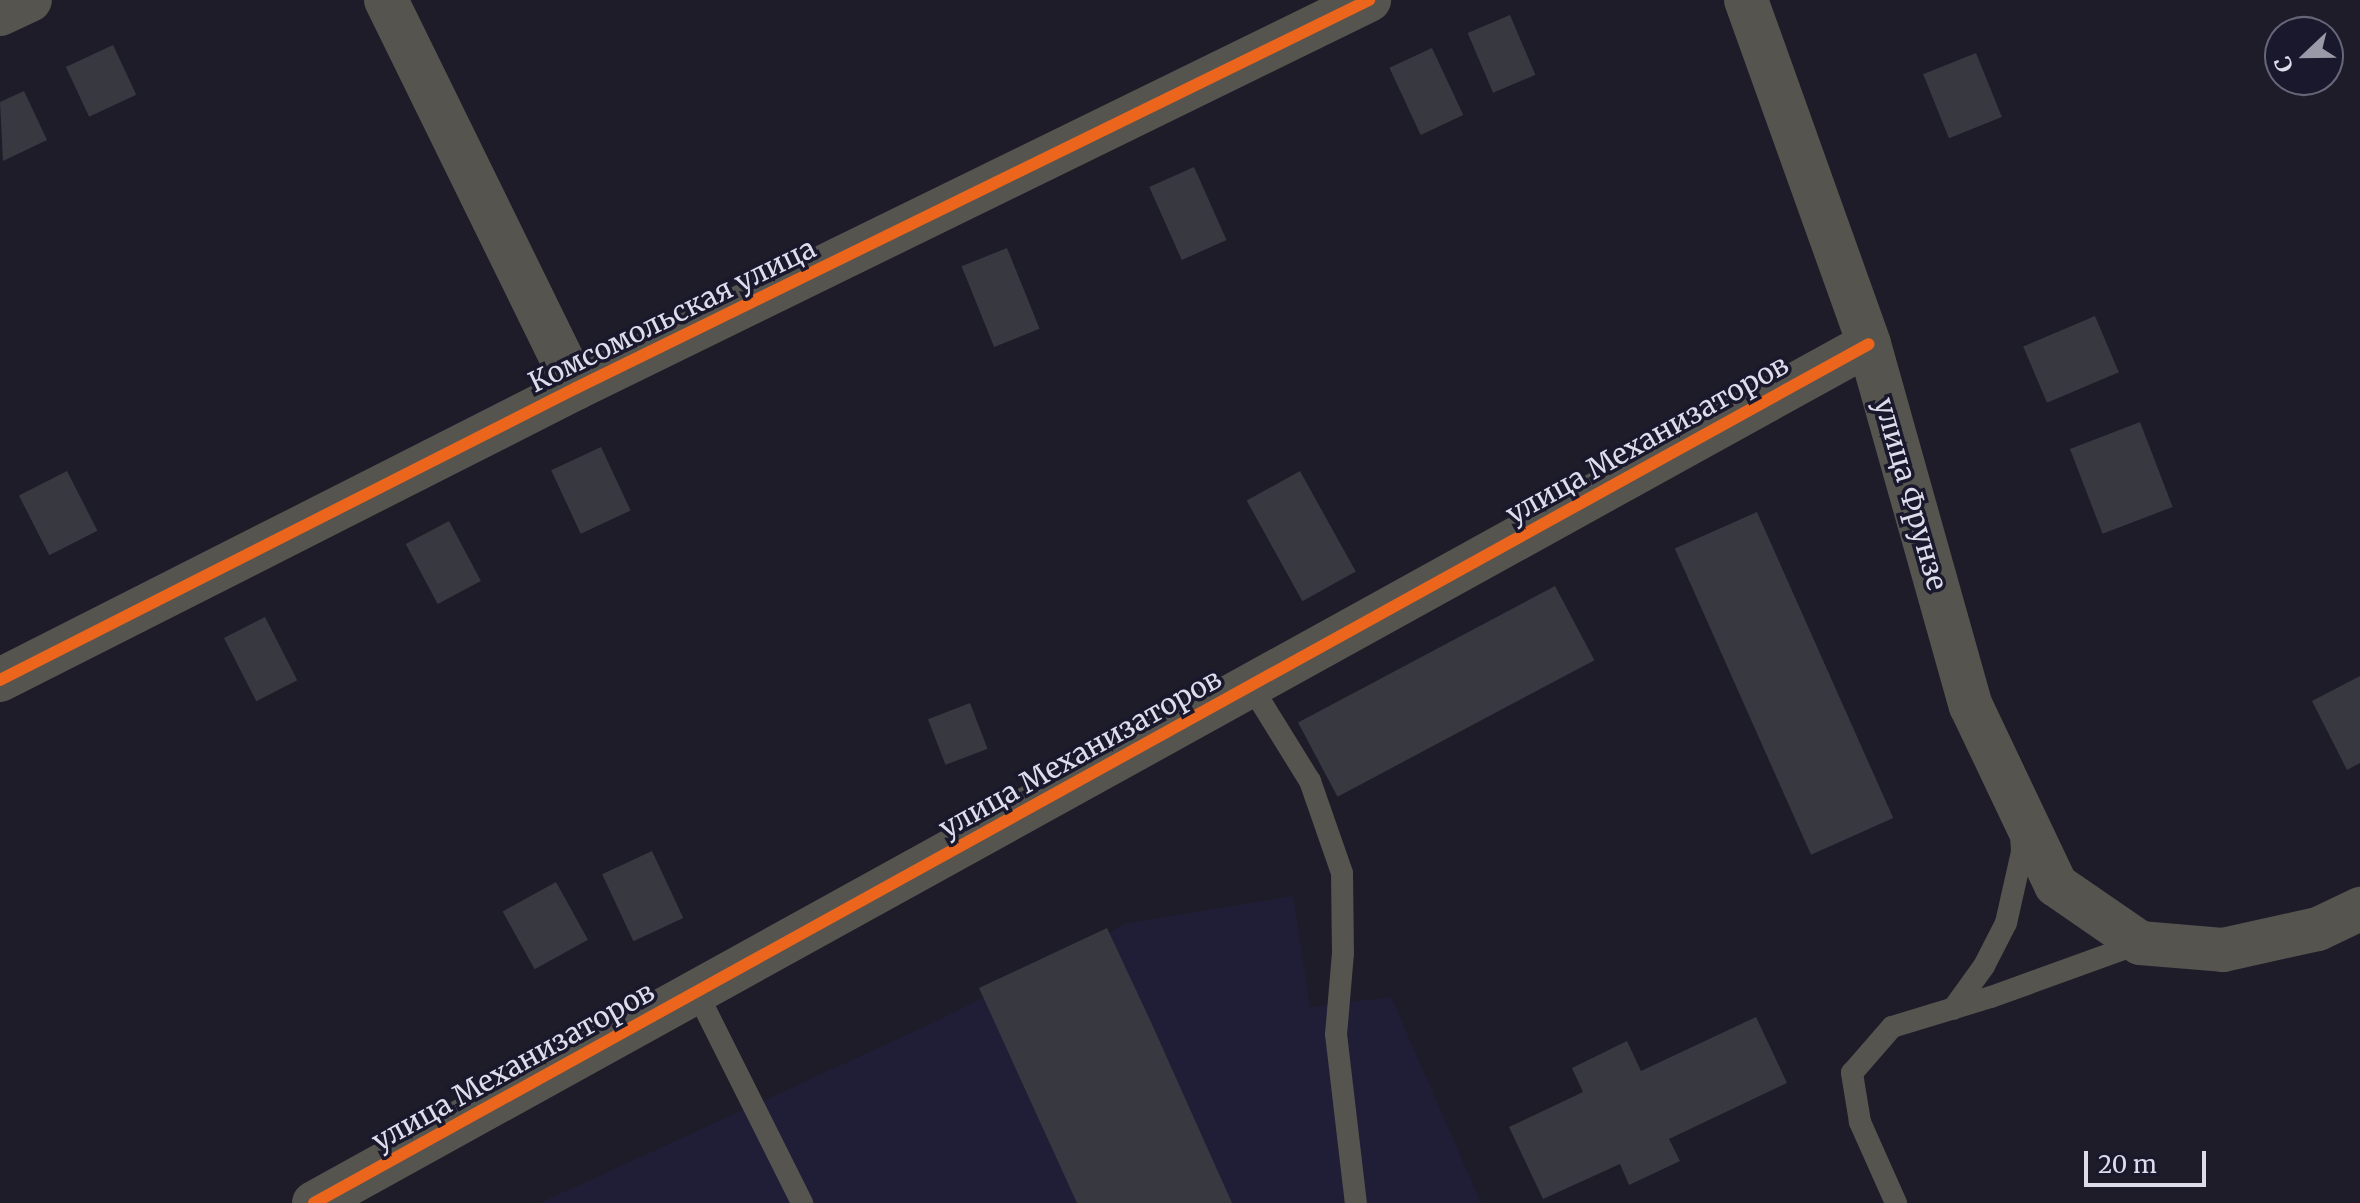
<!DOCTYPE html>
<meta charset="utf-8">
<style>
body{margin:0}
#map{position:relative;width:2360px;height:1203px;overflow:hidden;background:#1d1c28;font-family:Merriweather,serif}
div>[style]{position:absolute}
.built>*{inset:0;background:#201e37}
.building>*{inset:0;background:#383841;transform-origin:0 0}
.service>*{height:22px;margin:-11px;padding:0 11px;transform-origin:11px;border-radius:11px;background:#56544f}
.minor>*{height:44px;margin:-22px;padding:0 22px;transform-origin:22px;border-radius:22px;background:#56544f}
.tertiary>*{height:44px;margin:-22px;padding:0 22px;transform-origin:22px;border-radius:22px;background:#56544f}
.cycleway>*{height:12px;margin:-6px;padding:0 6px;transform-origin:6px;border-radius:6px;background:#eb651d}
span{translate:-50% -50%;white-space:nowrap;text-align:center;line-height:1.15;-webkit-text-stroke:7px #19182c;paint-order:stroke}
.street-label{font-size:28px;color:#dcdceb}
.north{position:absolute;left:2264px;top:16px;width:80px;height:80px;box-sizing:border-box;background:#19182c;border:2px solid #676678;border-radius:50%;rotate:248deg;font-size:22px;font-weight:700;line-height:32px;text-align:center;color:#dcdceb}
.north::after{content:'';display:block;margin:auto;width:28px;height:36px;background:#9999a7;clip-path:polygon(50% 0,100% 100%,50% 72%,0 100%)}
.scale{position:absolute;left:2084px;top:1151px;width:122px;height:36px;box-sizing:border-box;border:4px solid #dcdceb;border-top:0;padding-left:10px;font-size:24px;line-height:28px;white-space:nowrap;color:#dcdceb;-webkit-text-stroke:6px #19182c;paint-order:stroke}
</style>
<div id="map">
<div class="built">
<i style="clip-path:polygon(1293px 896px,1310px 1007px,1391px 997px,1481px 1203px,540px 1203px,937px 1021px,1127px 923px)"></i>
</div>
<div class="building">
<i style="left:1510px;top:15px;width:65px;height:46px;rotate:67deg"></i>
<i style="left:113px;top:45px;width:55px;height:52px;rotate:65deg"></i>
<i style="left:1432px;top:48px;width:74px;height:47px;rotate:65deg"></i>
<i style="left:1976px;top:53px;width:69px;height:57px;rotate:68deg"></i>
<i style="clip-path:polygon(24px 91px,47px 140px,3px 161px,0 102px)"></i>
<i style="left:1194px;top:167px;width:80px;height:49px;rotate:66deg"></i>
<i style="left:1007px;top:248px;width:87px;height:49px;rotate:68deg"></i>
<i style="left:2095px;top:316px;width:61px;height:78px;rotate:67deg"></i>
<i style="left:2140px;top:422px;width:91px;height:75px;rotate:69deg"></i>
<i style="left:601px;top:447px;width:70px;height:55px;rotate:65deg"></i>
<i style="left:67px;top:471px;width:67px;height:54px;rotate:63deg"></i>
<i style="left:1300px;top:471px;width:115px;height:61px;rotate:61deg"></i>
<i style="left:1757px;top:512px;width:335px;height:90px;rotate:66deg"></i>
<i style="left:449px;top:521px;width:68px;height:49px;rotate:62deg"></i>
<i style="left:1555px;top:586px;width:84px;height:291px;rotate:62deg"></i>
<i style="left:265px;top:617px;width:71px;height:46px;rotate:63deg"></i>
<i style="clip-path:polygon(2360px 676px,2360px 763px,2347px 770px,2312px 701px)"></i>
<i style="left:970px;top:703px;width:49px;height:45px;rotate:69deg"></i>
<i style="left:652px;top:851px;width:74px;height:55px;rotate:65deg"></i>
<i style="left:556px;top:882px;width:66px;height:61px;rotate:61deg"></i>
<i style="clip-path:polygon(1107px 928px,1150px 1020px,1232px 1203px,1077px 1203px,979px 988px)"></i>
<i style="clip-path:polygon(1756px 1017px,1787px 1083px,1669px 1139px,1680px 1161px,1629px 1185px,1620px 1164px,1543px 1199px,1509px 1127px,1583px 1092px,1572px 1068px,1627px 1041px,1641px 1071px)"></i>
</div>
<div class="service">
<i style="left:1251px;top:686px;width:112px;rotate:58.2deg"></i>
<i style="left:1310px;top:781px;width:97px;rotate:70.8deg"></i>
<i style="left:1342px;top:873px;width:80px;rotate:89.3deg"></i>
<i style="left:1343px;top:953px;width:81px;rotate:94.9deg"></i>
<i style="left:1336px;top:1034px;width:170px;rotate:83.3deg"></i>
<i style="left:697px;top:993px;width:235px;rotate:63.4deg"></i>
<i style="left:1953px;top:1009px;width:53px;rotate:-54.2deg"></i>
<i style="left:1984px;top:966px;width:48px;rotate:-62.9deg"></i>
<i style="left:2006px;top:923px;width:73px;rotate:-77.3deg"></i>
<i style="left:2022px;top:852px;width:21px;rotate:-93deg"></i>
<i style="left:1896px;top:1203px;width:89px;rotate:-114deg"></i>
<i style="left:1860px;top:1122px;width:50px;rotate:-99.3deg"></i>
<i style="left:1852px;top:1073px;width:61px;rotate:-49deg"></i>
<i style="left:1892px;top:1027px;width:103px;rotate:-16.9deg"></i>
<i style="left:1991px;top:997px;width:158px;rotate:-19.9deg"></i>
</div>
<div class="minor">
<i style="left:386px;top:0;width:432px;rotate:63.9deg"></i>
<i style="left:1746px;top:0;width:365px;rotate:70.3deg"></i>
<i style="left:1869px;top:344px;width:376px;rotate:74.3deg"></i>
<i style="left:1971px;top:706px;width:198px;rotate:64.6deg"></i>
<i style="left:2056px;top:885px;width:102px;rotate:34.6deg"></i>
<i style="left:2140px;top:943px;width:83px;rotate:4.8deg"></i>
<i style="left:2223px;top:950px;width:97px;rotate:-12.5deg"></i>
<i style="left:2318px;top:929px;width:47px;rotate:-25.5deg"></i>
<i style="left:0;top:680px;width:646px;rotate:-26.88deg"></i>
<i style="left:576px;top:388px;width:883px;rotate:-26.07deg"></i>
<i style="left:314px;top:1203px;width:1776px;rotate:-28.92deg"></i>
</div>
<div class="tertiary">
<i style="left:0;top:14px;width:33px;rotate:-25deg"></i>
</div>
<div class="cycleway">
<i style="left:0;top:680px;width:646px;rotate:-26.88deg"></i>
<i style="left:576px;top:388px;width:883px;rotate:-26.07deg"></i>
<i style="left:314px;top:1203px;width:1776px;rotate:-28.92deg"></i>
</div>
<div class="street-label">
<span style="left:672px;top:315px;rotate:-26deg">Комсомольская улица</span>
<span style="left:1647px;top:439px;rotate:-29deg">улица Механизаторов</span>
<span style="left:1911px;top:494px;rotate:74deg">улица Фрунзе</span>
<span style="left:1080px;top:753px;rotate:-29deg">улица Механизаторов</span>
<span style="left:513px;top:1066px;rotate:-29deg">улица Механизаторов</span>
</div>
<div class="north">С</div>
<div class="scale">20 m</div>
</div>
